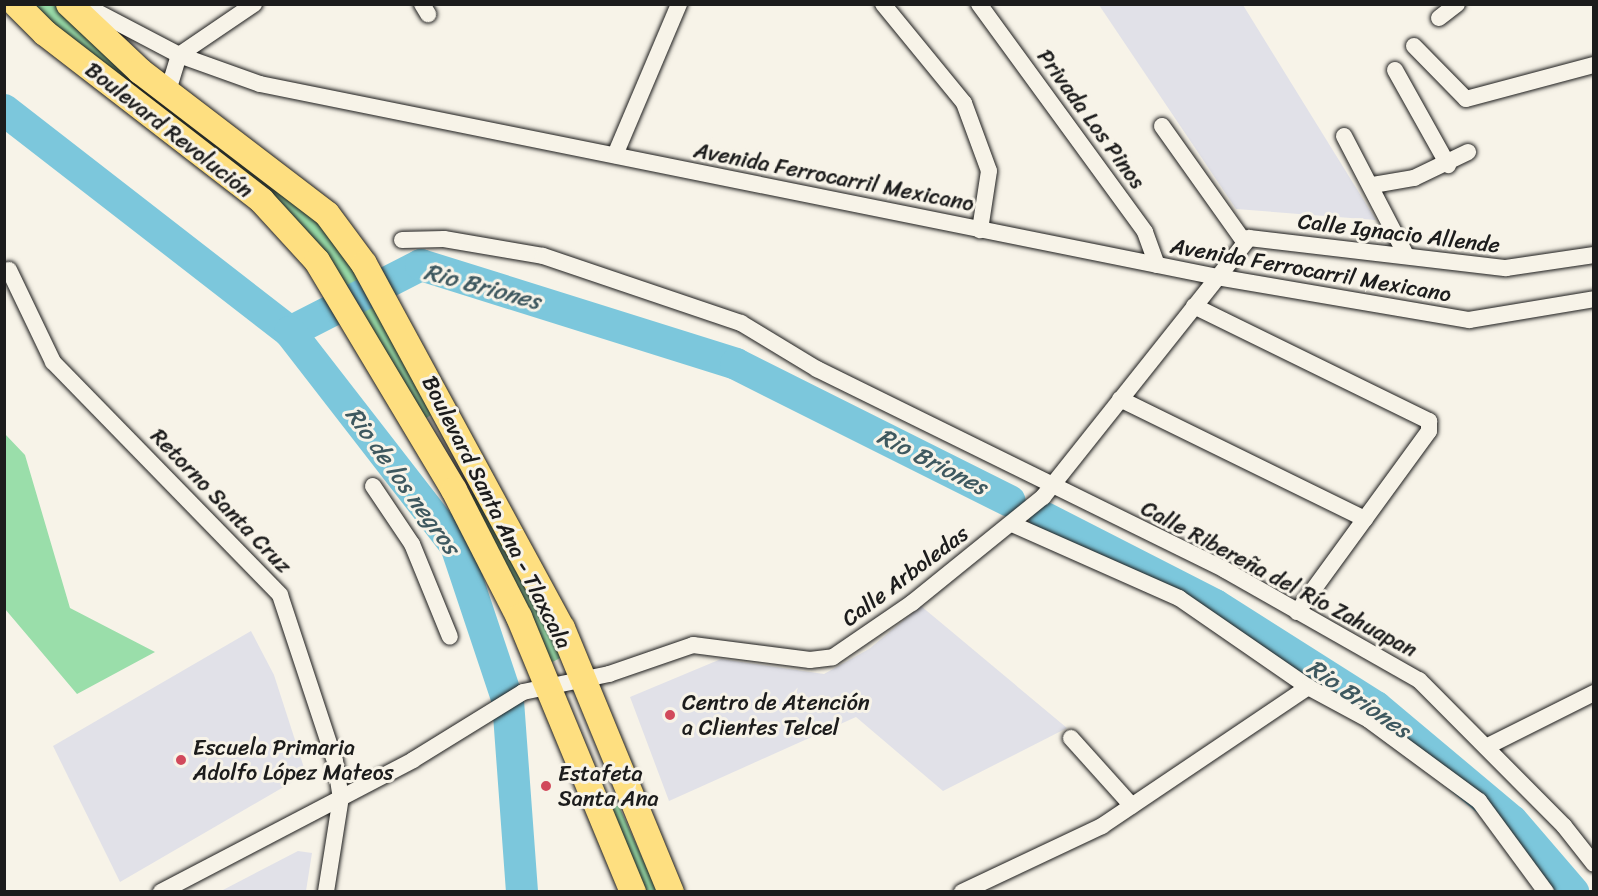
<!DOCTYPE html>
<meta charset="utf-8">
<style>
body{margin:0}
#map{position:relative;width:1598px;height:896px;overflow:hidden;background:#f7f3e8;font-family:Sriracha,sans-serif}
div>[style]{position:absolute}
.built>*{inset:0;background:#e1e1e8}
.green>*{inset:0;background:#9adeaa}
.river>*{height:32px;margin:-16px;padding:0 16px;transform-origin:16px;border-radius:16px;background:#7cc7dc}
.roads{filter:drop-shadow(0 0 2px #1c1c1c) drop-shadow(0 0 2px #1c1c1c)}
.street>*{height:16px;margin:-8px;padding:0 8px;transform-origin:8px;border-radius:8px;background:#f7f3e8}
.primary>*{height:26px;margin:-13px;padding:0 13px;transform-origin:13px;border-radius:13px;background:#fedf80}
.dots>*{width:16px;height:16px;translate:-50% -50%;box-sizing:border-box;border:3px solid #f7f3e8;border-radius:50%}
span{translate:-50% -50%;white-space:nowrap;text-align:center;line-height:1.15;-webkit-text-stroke:6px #f7f3e8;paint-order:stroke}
.street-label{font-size:22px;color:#1c1c1c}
.poi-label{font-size:22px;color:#1c1c1c}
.left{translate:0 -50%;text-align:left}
.water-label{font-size:24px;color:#3e585f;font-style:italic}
.frame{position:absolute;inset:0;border:6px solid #1c1c1c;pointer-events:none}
</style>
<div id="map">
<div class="built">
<i style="clip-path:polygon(1099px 5px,1243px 5px,1376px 220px,1236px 209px)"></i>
<i style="clip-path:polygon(921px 606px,1067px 728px,943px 791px,856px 717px,669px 801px,630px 697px,721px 659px,824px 674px,869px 649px)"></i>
<i style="clip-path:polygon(251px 631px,274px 675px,306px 774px,120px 882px,53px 746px)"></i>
<i style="clip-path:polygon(298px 851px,312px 853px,306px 891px,221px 891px)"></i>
</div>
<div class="green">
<i style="clip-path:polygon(33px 5px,61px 5px,323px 216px,443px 408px,416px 424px,320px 260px,97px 68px)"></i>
<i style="clip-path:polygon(5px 434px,25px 455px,70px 608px,155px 652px,77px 694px,5px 609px)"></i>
<i style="clip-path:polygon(477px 486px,551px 632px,560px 658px,549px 664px,471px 495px)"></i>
<i style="clip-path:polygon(603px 805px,619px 806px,657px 891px,642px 891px)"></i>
</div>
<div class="river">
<i style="left:4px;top:110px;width:362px;rotate:37.8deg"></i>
<i style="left:290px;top:332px;width:147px;rotate:-27.1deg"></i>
<i style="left:421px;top:265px;width:330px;rotate:17.4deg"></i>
<i style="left:736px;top:364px;width:306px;rotate:26.6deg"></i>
<i style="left:290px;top:332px;width:271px;rotate:52.2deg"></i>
<i style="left:456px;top:546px;width:163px;rotate:71.5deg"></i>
<i style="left:508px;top:701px;width:192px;rotate:85.8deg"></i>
<i style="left:1045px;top:518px;width:191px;rotate:27.1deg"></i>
<i style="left:1215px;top:605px;width:191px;rotate:32.4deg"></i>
<i style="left:1376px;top:707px;width:177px;rotate:40deg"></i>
<i style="left:1512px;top:821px;width:94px;rotate:49.3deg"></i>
</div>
<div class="roads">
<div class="street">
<i style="left:82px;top:4px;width:110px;rotate:27.7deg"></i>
<i style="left:179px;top:55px;width:86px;rotate:19.7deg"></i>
<i style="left:260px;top:84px;width:976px;rotate:11.4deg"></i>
<i style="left:1217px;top:277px;width:256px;rotate:9.7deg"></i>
<i style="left:1469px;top:320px;width:127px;rotate:-9.5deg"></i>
<i style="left:422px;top:4px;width:12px;rotate:59deg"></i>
<i style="left:883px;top:4px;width:128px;rotate:50.7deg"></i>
<i style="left:964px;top:103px;width:72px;rotate:69.8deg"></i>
<i style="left:989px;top:171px;width:60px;rotate:98.7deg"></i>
<i style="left:979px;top:4px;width:282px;rotate:53.9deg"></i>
<i style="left:1145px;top:232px;width:35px;rotate:70deg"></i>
<i style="left:1439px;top:18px;width:23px;rotate:-38deg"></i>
<i style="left:1414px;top:46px;width:74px;rotate:45.5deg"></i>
<i style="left:1466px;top:99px;width:132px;rotate:-14.9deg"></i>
<i style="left:1395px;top:70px;width:109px;rotate:60.8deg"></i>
<i style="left:168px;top:91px;width:38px;rotate:-73deg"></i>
<i style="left:179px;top:55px;width:91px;rotate:-34.2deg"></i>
<i style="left:1162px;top:126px;width:143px;rotate:54.6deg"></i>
<i style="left:1344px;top:136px;width:134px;rotate:62.5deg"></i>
<i style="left:615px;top:155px;width:164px;rotate:-67deg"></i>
<i style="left:1373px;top:185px;width:42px;rotate:-9.7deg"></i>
<i style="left:1414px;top:178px;width:60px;rotate:-25.7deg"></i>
<i style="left:402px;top:240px;width:42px;rotate:-1.4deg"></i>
<i style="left:444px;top:239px;width:100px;rotate:9.7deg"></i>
<i style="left:543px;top:256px;width:209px;rotate:18.7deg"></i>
<i style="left:741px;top:323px;width:89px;rotate:31.2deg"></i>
<i style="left:817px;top:369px;width:455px;rotate:26.2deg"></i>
<i style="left:1225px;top:570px;width:223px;rotate:29.6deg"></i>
<i style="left:1419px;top:680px;width:206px;rotate:45.2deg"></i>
<i style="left:1564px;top:826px;width:48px;rotate:51.7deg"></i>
<i style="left:9px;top:270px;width:102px;rotate:64.4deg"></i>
<i style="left:53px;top:362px;width:325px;rotate:45.7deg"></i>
<i style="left:280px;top:595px;width:175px;rotate:71.7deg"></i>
<i style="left:335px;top:761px;width:36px;rotate:81deg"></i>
<i style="left:341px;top:797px;width:96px;rotate:99deg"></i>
<i style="left:1194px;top:306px;width:262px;rotate:26.1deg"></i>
<i style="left:1429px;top:421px;width:10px;rotate:90deg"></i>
<i style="left:1429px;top:431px;width:224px;rotate:126.1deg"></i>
<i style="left:1120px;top:399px;width:273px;rotate:26.1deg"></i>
<i style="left:373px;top:486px;width:70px;rotate:56.1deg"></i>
<i style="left:412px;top:544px;width:100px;rotate:67.8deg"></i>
<i style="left:1012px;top:524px;width:183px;rotate:23.9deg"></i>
<i style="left:1179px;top:598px;width:157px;rotate:34.6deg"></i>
<i style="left:1308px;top:687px;width:69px;rotate:28.4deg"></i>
<i style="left:1369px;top:720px;width:137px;rotate:36.4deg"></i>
<i style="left:1479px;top:801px;width:113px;rotate:53.6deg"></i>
<i style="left:1071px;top:738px;width:91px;rotate:48.1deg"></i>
<i style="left:1486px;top:747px;width:121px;rotate:-26.6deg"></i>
<i style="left:161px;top:892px;width:284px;rotate:-27.6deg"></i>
<i style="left:413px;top:760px;width:129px;rotate:-31.7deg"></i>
<i style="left:523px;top:692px;width:88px;rotate:-11.8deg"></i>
<i style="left:609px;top:674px;width:89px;rotate:-19deg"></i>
<i style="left:693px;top:645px;width:118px;rotate:7.3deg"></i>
<i style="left:810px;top:660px;width:23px;rotate:-7deg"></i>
<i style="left:833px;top:657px;width:96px;rotate:-34.4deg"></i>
<i style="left:912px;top:603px;width:169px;rotate:-39deg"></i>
<i style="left:1043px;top:497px;width:331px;rotate:-51.5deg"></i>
<i style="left:1249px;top:238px;width:259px;rotate:6.7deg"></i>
<i style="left:1506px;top:268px;width:89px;rotate:-8.4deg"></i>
<i style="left:962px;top:892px;width:155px;rotate:-25.2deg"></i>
<i style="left:1102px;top:826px;width:249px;rotate:-34deg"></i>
</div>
<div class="primary">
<i style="left:16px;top:4px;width:41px;rotate:45deg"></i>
<i style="left:45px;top:33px;width:274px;rotate:37.7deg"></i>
<i style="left:262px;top:201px;width:81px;rotate:47.5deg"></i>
<i style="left:317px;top:261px;width:267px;rotate:59.1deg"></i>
<i style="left:454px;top:490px;width:143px;rotate:62.9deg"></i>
<i style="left:519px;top:617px;width:298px;rotate:67.5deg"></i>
<i style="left:69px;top:4px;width:98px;rotate:43.3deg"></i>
<i style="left:140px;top:71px;width:235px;rotate:37.4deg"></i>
<i style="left:327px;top:214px;width:62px;rotate:53.5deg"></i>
<i style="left:364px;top:264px;width:414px;rotate:61.5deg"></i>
<i style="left:562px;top:628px;width:286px;rotate:67.6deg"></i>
</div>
</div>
<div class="dots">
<i style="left:670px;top:715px;background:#d1495b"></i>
<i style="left:181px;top:760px;background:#d1495b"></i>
<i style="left:546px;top:786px;background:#d1495b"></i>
</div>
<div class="street-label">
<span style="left:1091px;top:119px;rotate:54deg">Privada Los Pinos</span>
<span style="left:169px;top:130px;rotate:38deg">Boulevard Revolución</span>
<span style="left:834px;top:177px;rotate:11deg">Avenida Ferrocarril Mexicano</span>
<span style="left:1399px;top:233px;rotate:7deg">Calle Ignacio Allende</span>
<span style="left:1311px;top:270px;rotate:10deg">Avenida Ferrocarril Mexicano</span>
<span style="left:221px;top:501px;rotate:46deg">Retorno Santa Cruz</span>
<span style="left:497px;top:512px;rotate:63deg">Boulevard Santa Ana - Tlaxcala</span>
<span style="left:905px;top:576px;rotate:-37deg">Calle Arboledas</span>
<span style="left:1279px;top:579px;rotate:28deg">Calle Ribereña del Río Zahuapan</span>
</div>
<div class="poi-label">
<span class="left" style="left:682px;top:715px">Centro de Atención<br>a Clientes Telcel</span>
<span class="left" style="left:193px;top:760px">Escuela Primaria<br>Adolfo López Mateos</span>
<span class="left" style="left:558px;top:786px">Estafeta<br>Santa Ana</span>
</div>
<div class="water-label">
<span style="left:482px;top:287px;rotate:15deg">Rio Briones</span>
<span style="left:932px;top:462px;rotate:27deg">Rio Briones</span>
<span style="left:402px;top:481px;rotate:54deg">Rio de los negros</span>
<span style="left:1358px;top:699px;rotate:35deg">Rio Briones</span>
</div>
<div class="frame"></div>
</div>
